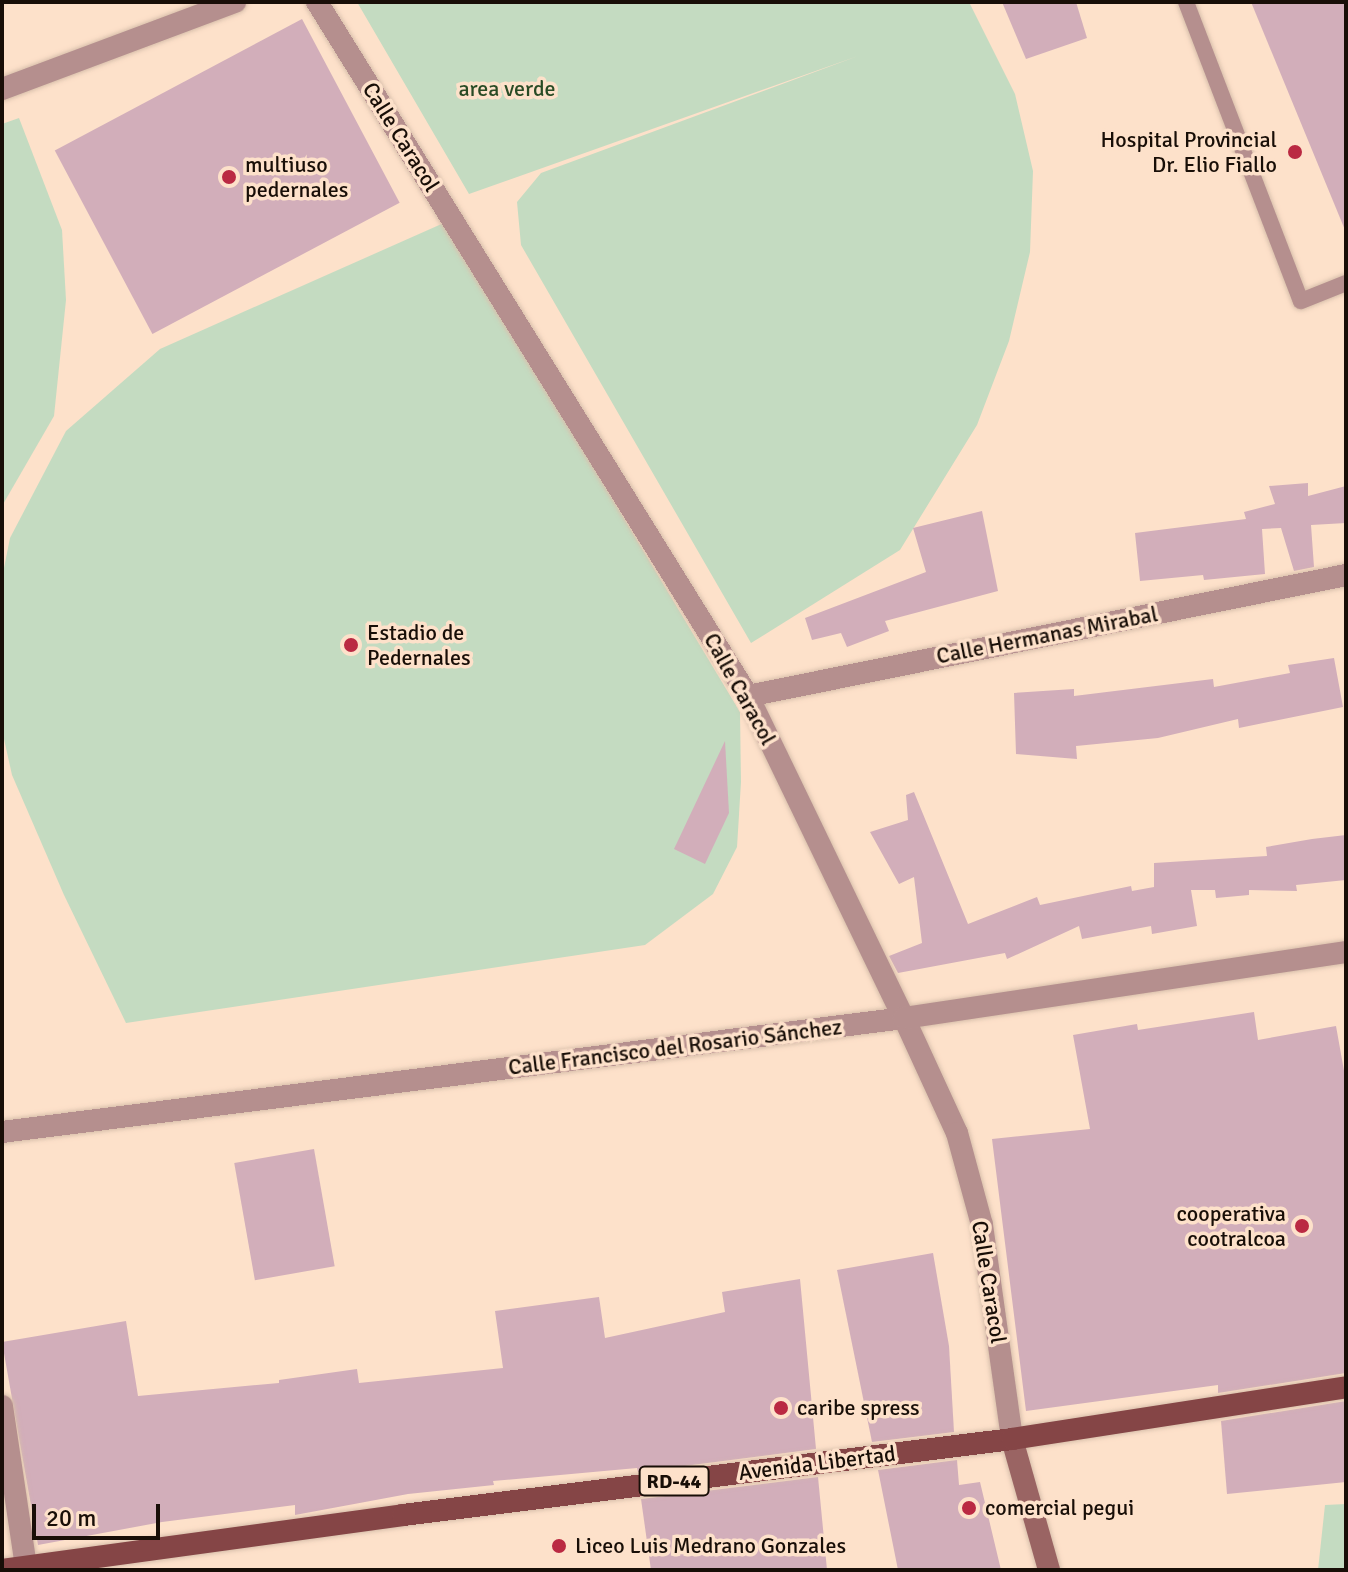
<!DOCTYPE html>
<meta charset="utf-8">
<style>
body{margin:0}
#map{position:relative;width:1348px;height:1572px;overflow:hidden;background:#fde1ca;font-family:Signika,sans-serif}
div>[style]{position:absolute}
.green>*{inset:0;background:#c4dbc1}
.building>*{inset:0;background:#d2aeba;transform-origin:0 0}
.roads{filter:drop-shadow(0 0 2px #d8bfab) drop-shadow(0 0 2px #d8bfab)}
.service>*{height:16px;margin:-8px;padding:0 8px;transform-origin:8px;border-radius:8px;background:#b58f8e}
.minor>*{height:22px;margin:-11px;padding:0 11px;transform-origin:11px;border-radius:11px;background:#b58f8e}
.tertiary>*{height:22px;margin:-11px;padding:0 11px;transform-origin:11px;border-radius:11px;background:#b58f8e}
.secondary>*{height:22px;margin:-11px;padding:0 11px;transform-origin:11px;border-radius:11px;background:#9a6463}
.primary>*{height:22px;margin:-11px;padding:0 11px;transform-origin:11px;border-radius:11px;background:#854546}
.dots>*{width:22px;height:22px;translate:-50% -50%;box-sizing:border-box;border:4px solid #fde1ca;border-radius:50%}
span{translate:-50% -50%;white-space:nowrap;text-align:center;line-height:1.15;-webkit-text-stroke:7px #fde1ca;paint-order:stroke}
.shield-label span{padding:2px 6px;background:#fde1ca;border:2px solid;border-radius:6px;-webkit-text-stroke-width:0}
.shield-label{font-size:20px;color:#180e07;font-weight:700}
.park-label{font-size:22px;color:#294b25}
.street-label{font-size:22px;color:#180e07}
.poi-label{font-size:22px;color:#180e07}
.right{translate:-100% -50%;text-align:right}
.left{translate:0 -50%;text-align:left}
.frame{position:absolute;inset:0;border:4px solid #180e07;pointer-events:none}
.scale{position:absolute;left:32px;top:1504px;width:128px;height:36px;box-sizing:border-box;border:4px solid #180e07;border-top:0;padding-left:10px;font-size:24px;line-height:28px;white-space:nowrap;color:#180e07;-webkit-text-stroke:6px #fde1ca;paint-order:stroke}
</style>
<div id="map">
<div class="green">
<i style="clip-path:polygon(357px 2px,969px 2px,1015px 94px,1033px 171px,1030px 252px,1009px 341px,977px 425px,900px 550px,751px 643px,521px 245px,517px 202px,541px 173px,858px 56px,469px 194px)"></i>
<i style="clip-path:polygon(19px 118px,62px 230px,66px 300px,54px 416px,2px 506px,2px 124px)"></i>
<i style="clip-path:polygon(446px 222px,740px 712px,741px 782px,737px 847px,713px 894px,645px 945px,126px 1023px,64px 895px,12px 775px,2px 730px,2px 578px,10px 538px,66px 431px,160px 349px)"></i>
<i style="clip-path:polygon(1346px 1504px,1346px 1570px,1318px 1570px,1325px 1505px)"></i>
</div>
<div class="building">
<i style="clip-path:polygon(1002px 2px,1076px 2px,1087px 38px,1026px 59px)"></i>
<i style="clip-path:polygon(1251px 2px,1346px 2px,1346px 230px,1345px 230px)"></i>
<i style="left:302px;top:19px;width:208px;height:280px;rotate:62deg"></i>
<i style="clip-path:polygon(1308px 483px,1308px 496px,1346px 486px,1346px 523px,1311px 525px,1314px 567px,1294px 571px,1281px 528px,1262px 529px,1265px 574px,1204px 580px,1203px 575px,1140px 581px,1135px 533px,1246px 519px,1244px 512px,1275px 504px,1269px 486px)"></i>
<i style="clip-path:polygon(982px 511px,998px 591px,885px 621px,889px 631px,847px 647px,841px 633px,812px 640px,805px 618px,926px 572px,913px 528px)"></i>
<i style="clip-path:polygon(1334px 658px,1343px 707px,1239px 728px,1238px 719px,1158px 738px,1076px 746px,1077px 759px,1016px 754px,1014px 693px,1074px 689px,1074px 696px,1213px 679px,1214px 687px,1290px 673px,1288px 665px)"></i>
<i style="clip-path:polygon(725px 741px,729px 813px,705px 864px,674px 849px)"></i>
<i style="clip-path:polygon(914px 792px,968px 924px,1037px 897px,1040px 905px,1131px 886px,1132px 891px,1154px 887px,1154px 863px,1267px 856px,1266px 847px,1312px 839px,1346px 835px,1346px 880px,1296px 885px,1297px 891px,1249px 890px,1249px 895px,1216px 898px,1215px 890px,1191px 890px,1197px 926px,1152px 934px,1151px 926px,1082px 939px,1079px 926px,1007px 959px,1005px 953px,898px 973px,889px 956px,922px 943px,914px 877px,899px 884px,870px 832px,908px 820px,906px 795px)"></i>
<i style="clip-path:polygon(1254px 1012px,1258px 1040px,1336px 1026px,1346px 1082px,1346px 1373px,1218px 1393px,1218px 1385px,1026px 1411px,992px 1139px,1090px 1129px,1073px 1035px,1137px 1024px,1138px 1030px)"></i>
<i style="left:314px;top:1149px;width:119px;height:81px;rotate:80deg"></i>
<i style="clip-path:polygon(933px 1253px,949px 1346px,954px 1432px,872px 1442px,837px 1270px)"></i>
<i style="clip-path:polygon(800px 1279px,816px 1449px,638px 1472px,637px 1468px,493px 1481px,494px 1485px,408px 1494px,295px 1515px,295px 1505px,162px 1522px,38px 1545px,2px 1342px,126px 1321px,138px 1396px,279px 1383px,279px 1380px,357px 1369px,359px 1383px,503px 1368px,495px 1311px,599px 1297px,605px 1338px,725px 1312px,722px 1292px)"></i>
<i style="clip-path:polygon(1346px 1401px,1346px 1482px,1227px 1494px,1221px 1421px)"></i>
<i style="clip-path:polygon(957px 1460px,959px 1485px,980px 1482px,1001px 1570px,898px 1570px,878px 1470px)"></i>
<i style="clip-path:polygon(818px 1477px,827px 1570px,651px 1570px,641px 1499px)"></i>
</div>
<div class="roads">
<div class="service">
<i style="left:1186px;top:2px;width:320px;rotate:69deg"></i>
<i style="left:1301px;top:301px;width:48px;rotate:-21.8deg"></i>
</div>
<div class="minor">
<i style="left:317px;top:2px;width:817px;rotate:58.16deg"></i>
<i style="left:748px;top:696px;width:358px;rotate:64.2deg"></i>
<i style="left:904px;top:1018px;width:127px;rotate:65.3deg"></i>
<i style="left:957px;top:1133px;width:95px;rotate:74.8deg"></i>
<i style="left:982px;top:1225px;width:216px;rotate:82deg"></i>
<i style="left:748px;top:696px;width:610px;rotate:-11.44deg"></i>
<i style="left:2px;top:1132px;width:909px;rotate:-7.2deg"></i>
<i style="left:904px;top:1018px;width:447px;rotate:-8.5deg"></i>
</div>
<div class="tertiary">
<i style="left:2px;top:89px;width:249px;rotate:-20.5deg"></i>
<i style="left:2px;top:1406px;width:162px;rotate:81.5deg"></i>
</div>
<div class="secondary">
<i style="left:1012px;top:1439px;width:136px;rotate:74.2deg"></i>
</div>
<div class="primary">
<i style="left:2px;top:1570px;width:405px;rotate:-7.8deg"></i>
<i style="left:403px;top:1515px;width:614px;rotate:-7.11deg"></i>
<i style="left:1012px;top:1439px;width:338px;rotate:-8.8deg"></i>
</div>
</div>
<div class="dots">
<i style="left:1295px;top:152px;background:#ba2942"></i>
<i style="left:229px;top:177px;background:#ba2942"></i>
<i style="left:351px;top:645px;background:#ba2942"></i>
<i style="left:1302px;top:1226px;background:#ba2942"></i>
<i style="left:781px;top:1408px;background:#ba2942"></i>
<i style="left:969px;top:1508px;background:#ba2942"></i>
<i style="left:559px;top:1546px;background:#ba2942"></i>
</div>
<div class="shield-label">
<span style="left:674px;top:1481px">RD-44</span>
</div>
<div class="park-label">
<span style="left:507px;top:89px">area verde</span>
</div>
<div class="street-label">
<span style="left:401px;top:137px;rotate:58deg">Calle Caracol</span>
<span style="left:1047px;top:635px;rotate:-11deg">Calle Hermanas Mirabal</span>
<span style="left:740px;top:689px;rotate:61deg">Calle Caracol</span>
<span style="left:675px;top:1047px;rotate:-7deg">Calle Francisco del Rosario Sánchez</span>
<span style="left:989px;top:1282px;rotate:81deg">Calle Caracol</span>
<span style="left:817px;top:1463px;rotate:-7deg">Avenida Libertad</span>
</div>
<div class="poi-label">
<span class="right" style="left:1277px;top:152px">Hospital Provincial<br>Dr. Elio Fiallo</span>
<span class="left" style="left:245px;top:177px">multiuso<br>pedernales</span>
<span class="left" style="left:367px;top:645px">Estadio de<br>Pedernales</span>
<span class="right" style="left:1286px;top:1226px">cooperativa<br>cootralcoa</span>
<span class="left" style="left:797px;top:1408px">caribe spress</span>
<span class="left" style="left:985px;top:1508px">comercial pegui</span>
<span class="left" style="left:575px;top:1546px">Liceo Luis Medrano Gonzales</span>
</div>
<div class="frame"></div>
<div class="scale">20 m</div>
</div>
